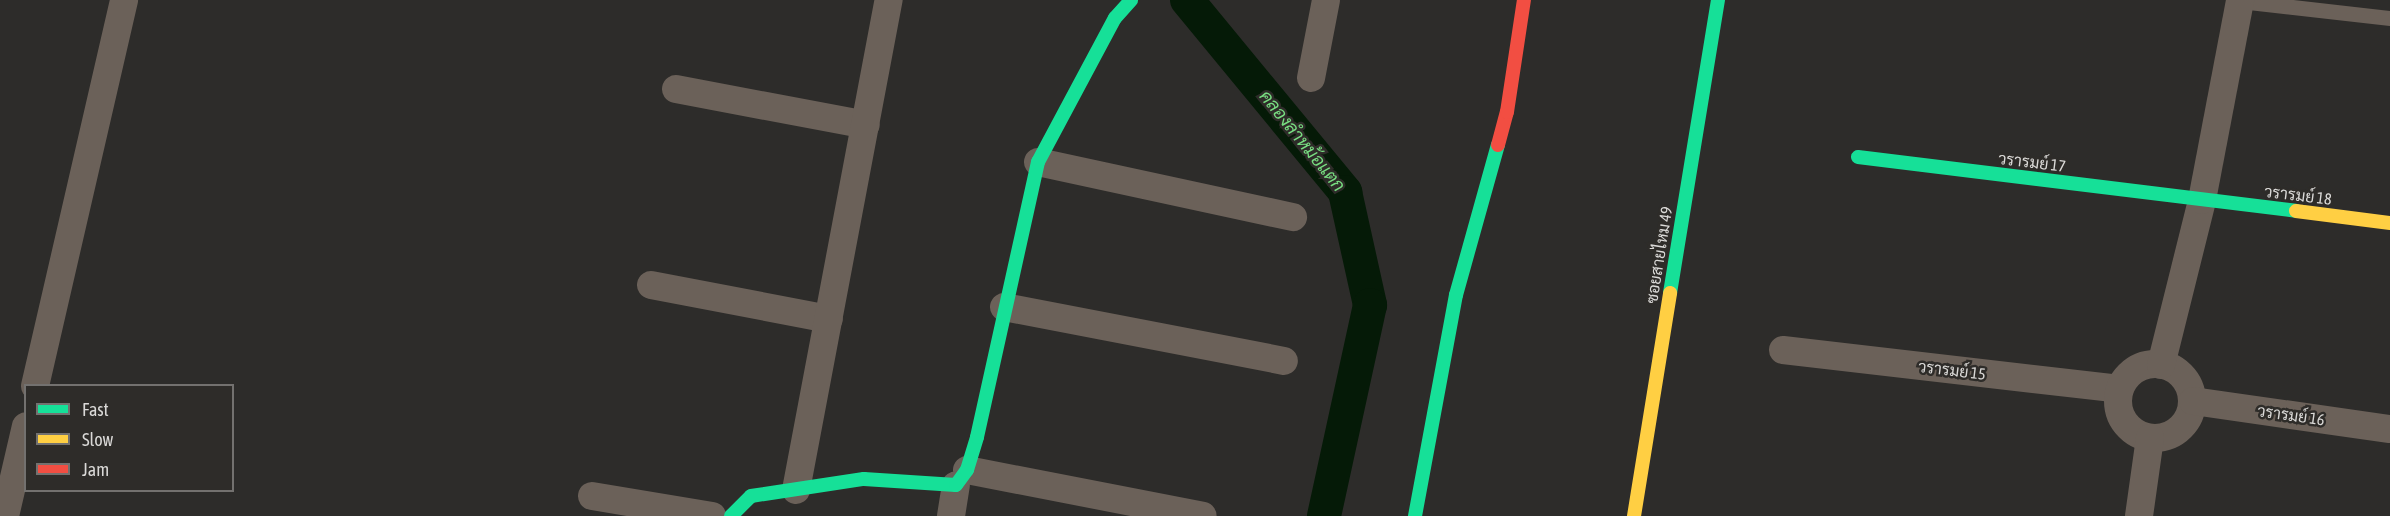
<!DOCTYPE html>
<meta charset="utf-8">
<style>
body{margin:0}
#map{position:relative;width:2390px;height:516px;overflow:hidden;background:#2d2c2a;font-family:"Asap Condensed",Sarabun,sans-serif}
div>[style]{position:absolute}
.canal>*{height:34px;margin:-17px;padding:0 17px;transform-origin:17px;border-radius:17px;background:#051a07}
.lane>*{height:15px;margin:-7.5px;padding:0 7.5px;transform-origin:7.5px;border-radius:7.5px;background:#6b6159}
.street>*{height:28px;margin:-14px;padding:0 14px;transform-origin:14px;border-radius:14px;background:#6b6159}
.street>.ring{margin:-14px;padding:0;box-sizing:content-box;background:none;border:28px solid #6b6159;border-radius:50%}
.fast>*{height:14px;margin:-7px;padding:0 7px;transform-origin:7px;border-radius:7px;background:#16e098}
.slow>*{height:14px;margin:-7px;padding:0 7px;transform-origin:7px;border-radius:7px;background:#ffcf43}
.jam>*{height:14px;margin:-7px;padding:0 7px;transform-origin:7px;border-radius:7px;background:#f24e42}
span{translate:-50% -50%;white-space:nowrap;text-align:center;line-height:1.15;-webkit-text-stroke:5px #2e2c29;paint-order:stroke}
.street-label{font-size:16px;color:#dad9d7}
.water-label{font-size:18px;color:#78dd81;font-style:italic}
.legend{position:absolute;left:24px;top:384px;width:210px;height:108px;box-sizing:border-box;background:#2e2c29;border:2px solid #73716f;margin:0;padding:8px 10px;list-style:none;font-size:18px;color:#dad9d7}
.legend li{display:flex;align-items:center;gap:12px;height:30px}
.legend b{width:30px;border:2px solid #73716f}
</style>
<div id="map">
<div class="canal">
<i style="left:1187px;top:0;width:249px;rotate:50.5deg"></i>
<i style="left:1345px;top:192px;width:116px;rotate:77.5deg"></i>
<i style="left:1370px;top:305px;width:216px;rotate:102.3deg"></i>
</div>
<div class="lane">
<i style="left:2240px;top:1px;width:151px;rotate:6.5deg"></i>
</div>
<div class="street">
<i style="left:1311px;top:78px;width:79px;rotate:-79.1deg"></i>
<i style="left:676px;top:89px;width:193px;rotate:10.7deg"></i>
<i style="left:1038px;top:162px;width:261px;rotate:12.2deg"></i>
<i style="left:651px;top:285px;width:181px;rotate:10.8deg"></i>
<i style="left:1004px;top:307px;width:285px;rotate:10.9deg"></i>
<i style="left:1783px;top:350px;width:339px;rotate:6.6deg"></i>
<i class="ring" style="left:2118px;top:364px;width:46px;height:46px"></i>
<i style="left:2161px;top:365px;width:170px;rotate:-76deg"></i>
<i style="left:2202px;top:200px;width:204px;rotate:-79.2deg"></i>
<i style="left:35px;top:386px;width:396px;rotate:-77deg"></i>
<i style="left:2193px;top:401px;width:199px;rotate:8.1deg"></i>
<i style="left:967px;top:470px;width:240px;rotate:11deg"></i>
<i style="left:796px;top:490px;width:499px;rotate:-79.3deg"></i>
<i style="left:592px;top:496px;width:122px;rotate:9.5deg"></i>
<i style="left:5px;top:516px;width:92px;rotate:-76.9deg"></i>
<i style="left:951px;top:516px;width:31px;rotate:-81deg"></i>
<i style="left:2139px;top:516px;width:79px;rotate:-82deg"></i>
</div>
<div class="fast">
<i style="left:1858px;top:157px;width:441px;rotate:7deg"></i>
<i style="left:1670px;top:293px;width:297px;rotate:-80.7deg"></i>
<i style="left:731px;top:516px;width:28px;rotate:-45deg"></i>
<i style="left:751px;top:496px;width:114px;rotate:-8.6deg"></i>
<i style="left:864px;top:479px;width:92px;rotate:3.7deg"></i>
<i style="left:956px;top:485px;width:19px;rotate:-54deg"></i>
<i style="left:967px;top:470px;width:34px;rotate:-73deg"></i>
<i style="left:977px;top:437px;width:282px;rotate:-77.5deg"></i>
<i style="left:1038px;top:162px;width:163px;rotate:-61.9deg"></i>
<i style="left:1115px;top:18px;width:24px;rotate:-48deg"></i>
<i style="left:1415px;top:516px;width:225px;rotate:-79.5deg"></i>
<i style="left:1456px;top:295px;width:156px;rotate:-74.4deg"></i>
</div>
<div class="slow">
<i style="left:2296px;top:211px;width:95px;rotate:7.3deg"></i>
<i style="left:1634px;top:516px;width:226px;rotate:-80.8deg"></i>
</div>
<div class="jam">
<i style="left:1498px;top:145px;width:34px;rotate:-75deg"></i>
<i style="left:1507px;top:112px;width:113px;rotate:-81.4deg"></i>
</div>
<div class="street-label">
<span style="left:2032px;top:162px;rotate:7deg">วรารมย์ 17</span>
<span style="left:2298px;top:195px;rotate:7deg">วรารมย์ 18</span>
<span style="left:1659px;top:255px;rotate:-81deg">ซอยสายไหม 49</span>
<span style="left:1952px;top:370px;rotate:7deg">วรารมย์ 15</span>
<span style="left:2291px;top:415px;rotate:8deg">วรารมย์ 16</span>
</div>
<div class="water-label">
<span style="left:1302px;top:141px;rotate:51deg">คลองลำหม้อแตก</span>
</div>
<ul class="legend">
<li><b style="height:8px;background:#16e098"></b>Fast</li>
<li><b style="height:8px;background:#ffcf43"></b>Slow</li>
<li><b style="height:8px;background:#f24e42"></b>Jam</li>
</ul>
</div>
